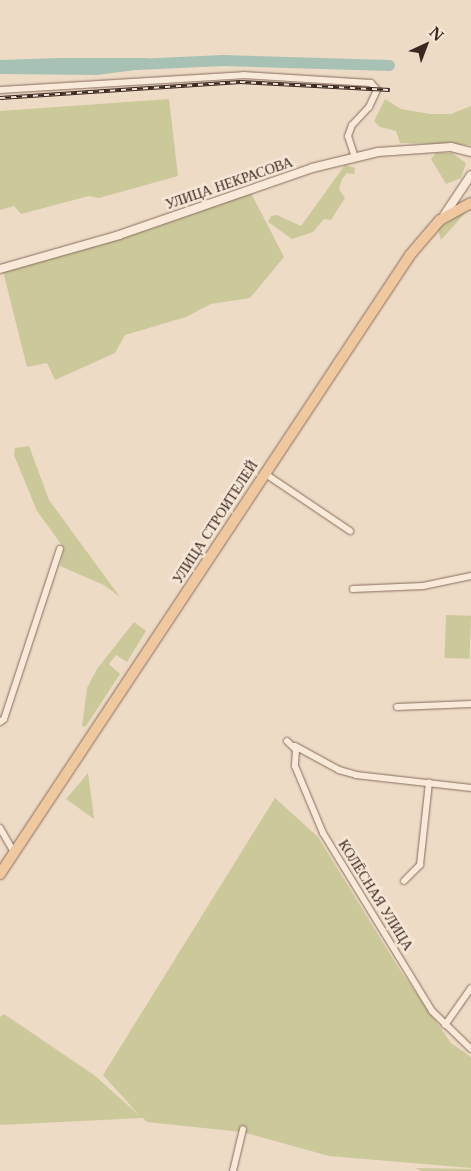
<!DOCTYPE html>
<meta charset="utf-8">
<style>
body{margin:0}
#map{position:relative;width:471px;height:1171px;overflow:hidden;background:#eddbc6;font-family:"Libre Baskerville",serif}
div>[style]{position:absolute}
.green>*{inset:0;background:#cbc89a;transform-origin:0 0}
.water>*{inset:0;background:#a7c1b5}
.river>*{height:11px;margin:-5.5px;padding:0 5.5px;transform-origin:5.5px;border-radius:5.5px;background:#a7c1b5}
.roads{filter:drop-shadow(0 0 1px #886c5c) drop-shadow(0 0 1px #886c5c)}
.minor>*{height:6px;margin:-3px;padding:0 3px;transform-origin:3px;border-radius:3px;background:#f8e9d9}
.tertiary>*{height:8px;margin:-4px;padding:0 4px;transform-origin:4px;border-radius:4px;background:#f8e9d9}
.primary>*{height:10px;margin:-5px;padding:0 5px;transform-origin:5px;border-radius:5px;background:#efc8a0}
.rail>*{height:4px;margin-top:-2px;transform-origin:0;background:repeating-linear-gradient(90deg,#f5e6d6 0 5.5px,#392720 0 11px);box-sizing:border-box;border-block:1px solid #392720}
span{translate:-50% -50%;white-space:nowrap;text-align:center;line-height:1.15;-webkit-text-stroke:5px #f5e6d6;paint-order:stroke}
.street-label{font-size:14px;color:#392720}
.north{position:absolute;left:401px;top:20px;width:50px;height:50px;-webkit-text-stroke:4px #f5e6d6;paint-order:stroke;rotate:43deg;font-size:14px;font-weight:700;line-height:20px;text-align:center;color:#392720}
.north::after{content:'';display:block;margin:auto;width:18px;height:22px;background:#392720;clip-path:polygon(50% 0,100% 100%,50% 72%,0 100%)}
</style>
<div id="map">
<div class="green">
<i style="clip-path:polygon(169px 99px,178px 176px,99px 198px,89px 196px,21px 214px,14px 206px,0 210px,0 111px)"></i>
<i style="clip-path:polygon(385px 99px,401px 109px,430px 114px,451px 114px,471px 106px,471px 145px,400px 143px,396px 131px,380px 127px,374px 121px)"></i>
<i style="clip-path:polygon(436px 153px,452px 153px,466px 163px,461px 178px,446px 184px,431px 159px)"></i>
<i style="clip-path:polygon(345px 165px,355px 168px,354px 174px,347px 173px,342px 179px,339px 189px,345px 198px,331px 220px,324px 219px,313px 232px,292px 239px,268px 222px,271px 216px,277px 215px,301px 226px)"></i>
<i style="clip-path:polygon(251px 193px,284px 257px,250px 298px,211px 304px,186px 317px,125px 335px,115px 353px,55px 380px,47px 363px,27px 367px,3px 271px,151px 229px)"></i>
<i style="clip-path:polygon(462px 212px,466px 212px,441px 240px,438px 229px)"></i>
<i style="clip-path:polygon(29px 446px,49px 500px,120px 597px,104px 585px,60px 566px,64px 548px,37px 511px,14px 455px,15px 448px)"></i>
<i style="left:446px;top:615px;width:25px;height:43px;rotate:2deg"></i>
<i style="clip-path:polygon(134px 622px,146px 631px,127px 662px,116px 655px,109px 664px,120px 674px,86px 726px,82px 727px,87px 688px,97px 669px)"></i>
<i style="clip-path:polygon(88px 773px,92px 802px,94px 819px,66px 799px)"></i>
<i style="clip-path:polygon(275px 798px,318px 837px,398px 967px,451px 1043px,471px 1057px,471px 1168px,329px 1156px,242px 1132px,147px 1122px,143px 1118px,0 1125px,0 1017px,4px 1014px,94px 1075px,140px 1116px,103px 1075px)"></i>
<i style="clip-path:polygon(415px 1168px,471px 1169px,471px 1171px,422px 1171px)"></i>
</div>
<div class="water">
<i style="clip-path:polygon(59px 58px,145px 58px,152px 60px,151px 68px,97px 75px,0 74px,0 60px)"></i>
</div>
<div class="river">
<i style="left:136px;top:64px;width:87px;rotate:-2.6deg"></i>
<i style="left:223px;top:60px;width:166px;rotate:1.7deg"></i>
</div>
<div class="roads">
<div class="minor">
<i style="left:0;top:90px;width:243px;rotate:-3.5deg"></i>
<i style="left:243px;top:75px;width:128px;rotate:3.6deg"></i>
<i style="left:371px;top:83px;width:9px;rotate:49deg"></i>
<i style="left:377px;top:90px;width:19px;rotate:115deg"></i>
<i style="left:369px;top:107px;width:25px;rotate:133deg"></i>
<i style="left:352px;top:125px;width:12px;rotate:110deg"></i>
<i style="left:348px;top:136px;width:23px;rotate:72deg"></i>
<i style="left:264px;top:473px;width:104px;rotate:34deg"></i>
<i style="left:353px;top:589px;width:70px;rotate:-2.5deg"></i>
<i style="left:423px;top:586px;width:49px;rotate:-11.8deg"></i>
<i style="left:397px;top:707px;width:74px;rotate:-2.3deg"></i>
<i style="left:0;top:722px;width:5px;rotate:-37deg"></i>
<i style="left:4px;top:719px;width:179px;rotate:-71.8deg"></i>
<i style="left:287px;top:741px;width:13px;rotate:45deg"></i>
<i style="left:296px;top:750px;width:16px;rotate:94deg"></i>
<i style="left:295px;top:766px;width:73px;rotate:67.3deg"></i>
<i style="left:323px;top:833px;width:209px;rotate:58.5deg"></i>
<i style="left:432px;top:1011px;width:54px;rotate:44.3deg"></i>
<i style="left:295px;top:746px;width:50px;rotate:28.6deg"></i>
<i style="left:339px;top:770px;width:18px;rotate:16deg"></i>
<i style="left:356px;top:775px;width:116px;rotate:6.4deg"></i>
<i style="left:0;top:828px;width:28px;rotate:60deg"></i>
<i style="left:404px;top:881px;width:23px;rotate:-45deg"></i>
<i style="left:420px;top:865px;width:83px;rotate:-83.8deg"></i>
<i style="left:445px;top:1025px;width:45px;rotate:-54.9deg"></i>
<i style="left:233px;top:1171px;width:43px;rotate:-76.6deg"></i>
</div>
<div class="tertiary">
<i style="left:443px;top:217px;width:50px;rotate:-56.3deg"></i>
<i style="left:0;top:269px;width:124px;rotate:-15.9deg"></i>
<i style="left:119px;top:235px;width:204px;rotate:-19.1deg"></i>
<i style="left:312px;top:168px;width:68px;rotate:-13.6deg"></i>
<i style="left:378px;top:152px;width:73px;rotate:-3.9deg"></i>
<i style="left:451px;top:147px;width:21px;rotate:14deg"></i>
</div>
<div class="primary">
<i style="left:0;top:874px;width:742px;rotate:-56.48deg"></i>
<i style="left:410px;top:255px;width:46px;rotate:-49.4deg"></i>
<i style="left:440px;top:220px;width:35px;rotate:-29deg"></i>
</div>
</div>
<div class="rail">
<i style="left:0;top:98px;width:241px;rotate:-3.8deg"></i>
<i style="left:240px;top:82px;width:150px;rotate:3.1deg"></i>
</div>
<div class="street-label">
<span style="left:229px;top:183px;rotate:-19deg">УЛИЦА НЕКРАСОВА</span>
<span style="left:215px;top:522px;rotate:-57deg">УЛИЦА СТРОИТЕЛЕЙ</span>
<span style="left:376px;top:895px;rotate:58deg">КОЛЁСНАЯ УЛИЦА</span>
</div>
<div class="north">N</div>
</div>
